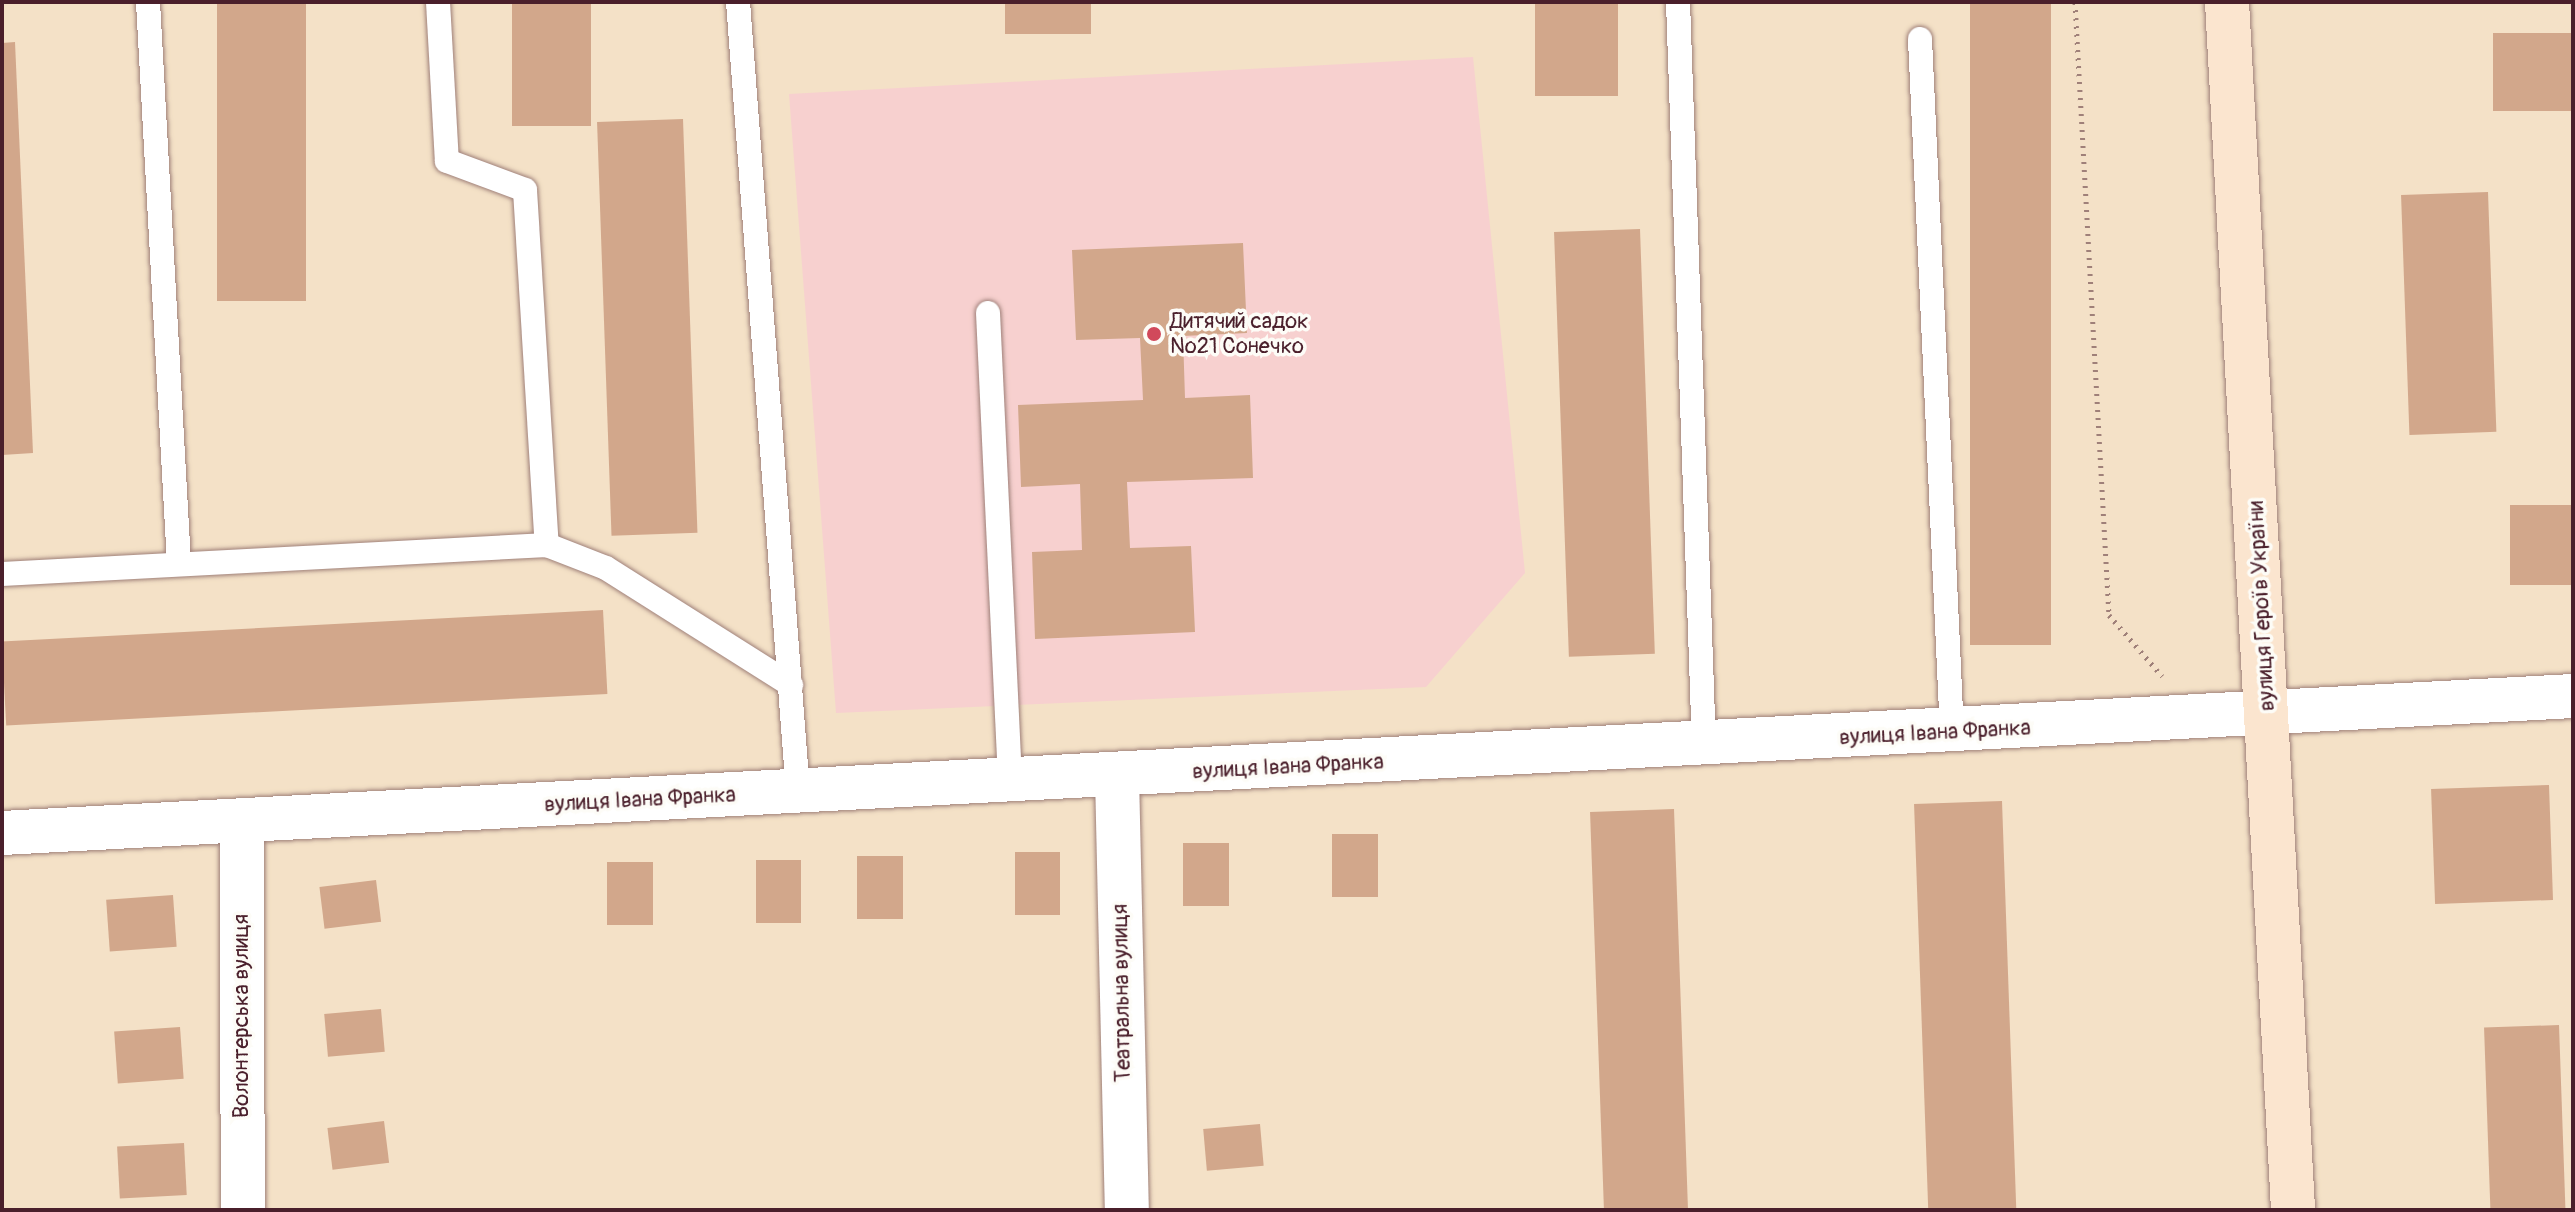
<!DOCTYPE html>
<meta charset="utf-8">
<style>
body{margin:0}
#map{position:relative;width:2575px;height:1212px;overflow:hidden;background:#f4e1c7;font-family:Pangolin,sans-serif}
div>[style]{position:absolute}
.built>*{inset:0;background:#f7d0cf}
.building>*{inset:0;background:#d2a78b;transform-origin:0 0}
.path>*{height:5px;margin-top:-2.5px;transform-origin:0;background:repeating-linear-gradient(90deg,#9f8079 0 2px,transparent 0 8px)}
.roads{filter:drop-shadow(0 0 2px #9f8079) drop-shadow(0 0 2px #9f8079)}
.lane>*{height:24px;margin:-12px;padding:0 12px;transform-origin:12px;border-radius:12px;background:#fff}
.street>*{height:44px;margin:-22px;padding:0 22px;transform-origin:22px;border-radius:22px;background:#fff}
.secondary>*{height:44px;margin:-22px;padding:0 22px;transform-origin:22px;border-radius:22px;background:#fbe5cf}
.dots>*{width:22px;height:22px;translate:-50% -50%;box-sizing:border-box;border:4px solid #fdfcf7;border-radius:50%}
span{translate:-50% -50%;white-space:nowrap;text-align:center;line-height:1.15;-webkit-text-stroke:7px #fdfcf7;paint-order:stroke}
.poi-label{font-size:22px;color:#4a1f2b}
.left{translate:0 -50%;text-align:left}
.street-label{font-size:22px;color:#4a1f2b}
.frame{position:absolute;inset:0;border:4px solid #4a1f2b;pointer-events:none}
</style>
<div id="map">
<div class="built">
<i style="clip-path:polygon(1473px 57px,1525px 573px,1426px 687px,836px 713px,789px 94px)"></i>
</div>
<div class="building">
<i style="left:217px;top:2px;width:89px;height:299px"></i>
<i style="left:512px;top:2px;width:79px;height:124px"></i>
<i style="left:1005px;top:2px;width:86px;height:32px"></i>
<i style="left:1535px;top:2px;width:83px;height:94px"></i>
<i style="left:1970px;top:2px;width:81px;height:643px"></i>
<i style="left:2573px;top:33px;width:78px;height:80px;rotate:90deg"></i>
<i style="clip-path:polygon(15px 42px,33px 453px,2px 455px,2px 43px)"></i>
<i style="left:683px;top:119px;width:414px;height:86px;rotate:88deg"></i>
<i style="left:2488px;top:192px;width:240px;height:87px;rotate:88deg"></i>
<i style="left:1640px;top:229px;width:425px;height:86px;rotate:88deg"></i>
<i style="clip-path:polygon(1243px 243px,1247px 333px,1183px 336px,1185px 398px,1250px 395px,1253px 478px,1127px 482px,1130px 548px,1191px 546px,1195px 632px,1035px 639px,1032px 552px,1082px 550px,1080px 484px,1021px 487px,1018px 405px,1143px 400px,1140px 338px,1076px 340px,1072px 250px)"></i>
<i style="left:2573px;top:505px;width:80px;height:63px;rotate:90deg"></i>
<i style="left:603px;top:610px;width:84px;height:602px;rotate:87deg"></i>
<i style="left:2549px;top:785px;width:115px;height:118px;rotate:88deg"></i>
<i style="left:2002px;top:801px;width:409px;height:88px;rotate:88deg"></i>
<i style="left:1674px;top:809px;width:401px;height:84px;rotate:88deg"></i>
<i style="left:1378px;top:834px;width:63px;height:46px;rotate:90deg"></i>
<i style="left:1229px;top:843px;width:63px;height:46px;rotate:90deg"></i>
<i style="left:1015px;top:852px;width:45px;height:63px"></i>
<i style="left:857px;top:856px;width:46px;height:63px"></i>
<i style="left:756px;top:860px;width:45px;height:63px"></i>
<i style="left:607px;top:862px;width:46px;height:63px"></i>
<i style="left:376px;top:880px;width:42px;height:57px;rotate:83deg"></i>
<i style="left:173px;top:895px;width:52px;height:67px;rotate:86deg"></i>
<i style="left:381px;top:1009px;width:43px;height:57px;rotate:85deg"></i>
<i style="left:2559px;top:1025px;width:185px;height:75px;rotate:88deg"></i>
<i style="left:180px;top:1027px;width:52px;height:66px;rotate:86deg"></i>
<i style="left:384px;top:1121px;width:42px;height:57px;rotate:83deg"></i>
<i style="left:1260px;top:1124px;width:42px;height:57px;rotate:85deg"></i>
<i style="left:184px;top:1143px;width:52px;height:67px;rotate:87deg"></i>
</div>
<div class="path">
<i style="left:2075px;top:2px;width:614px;rotate:86.83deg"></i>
<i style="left:2109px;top:615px;width:81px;rotate:49deg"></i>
</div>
<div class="roads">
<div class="lane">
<i style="left:148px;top:2px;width:563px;rotate:86.84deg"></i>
<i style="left:438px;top:2px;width:159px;rotate:86.8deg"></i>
<i style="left:447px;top:161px;width:83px;rotate:20.4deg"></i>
<i style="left:525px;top:190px;width:356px;rotate:86.5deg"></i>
<i style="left:738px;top:2px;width:792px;rotate:85.66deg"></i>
<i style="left:1678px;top:2px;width:743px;rotate:88deg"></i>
<i style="left:1920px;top:39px;width:695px;rotate:87.36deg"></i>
<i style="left:988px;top:313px;width:469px;rotate:87.3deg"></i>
<i style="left:2px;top:574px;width:546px;rotate:-3.05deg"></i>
<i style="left:547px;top:545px;width:63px;rotate:21.3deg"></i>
<i style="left:606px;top:568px;width:219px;rotate:32.3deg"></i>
</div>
<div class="street">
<i style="left:1117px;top:776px;width:434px;rotate:88.7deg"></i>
<i style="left:242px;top:821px;width:389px;rotate:89.9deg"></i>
<i style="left:2px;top:833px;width:2575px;rotate:-3.05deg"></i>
</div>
<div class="secondary">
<i style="left:2227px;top:2px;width:1210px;rotate:86.87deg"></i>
</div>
</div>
<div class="dots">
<i style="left:1154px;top:334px;background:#d1495b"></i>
</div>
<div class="poi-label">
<span class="left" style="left:1170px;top:334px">Дитячий садок<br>№21 Сонечко</span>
</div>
<div class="street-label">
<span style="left:2262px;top:606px;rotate:-93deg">вулиця Героїв України</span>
<span style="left:1935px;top:733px;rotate:-3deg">вулиця Івана Франка</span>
<span style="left:1288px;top:767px;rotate:-3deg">вулиця Івана Франка</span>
<span style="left:640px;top:800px;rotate:-3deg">вулиця Івана Франка</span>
<span style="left:1122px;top:993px;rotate:-91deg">Театральна вулиця</span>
<span style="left:242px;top:1016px;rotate:-90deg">Волонтерська вулиця</span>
</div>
<div class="frame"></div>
</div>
